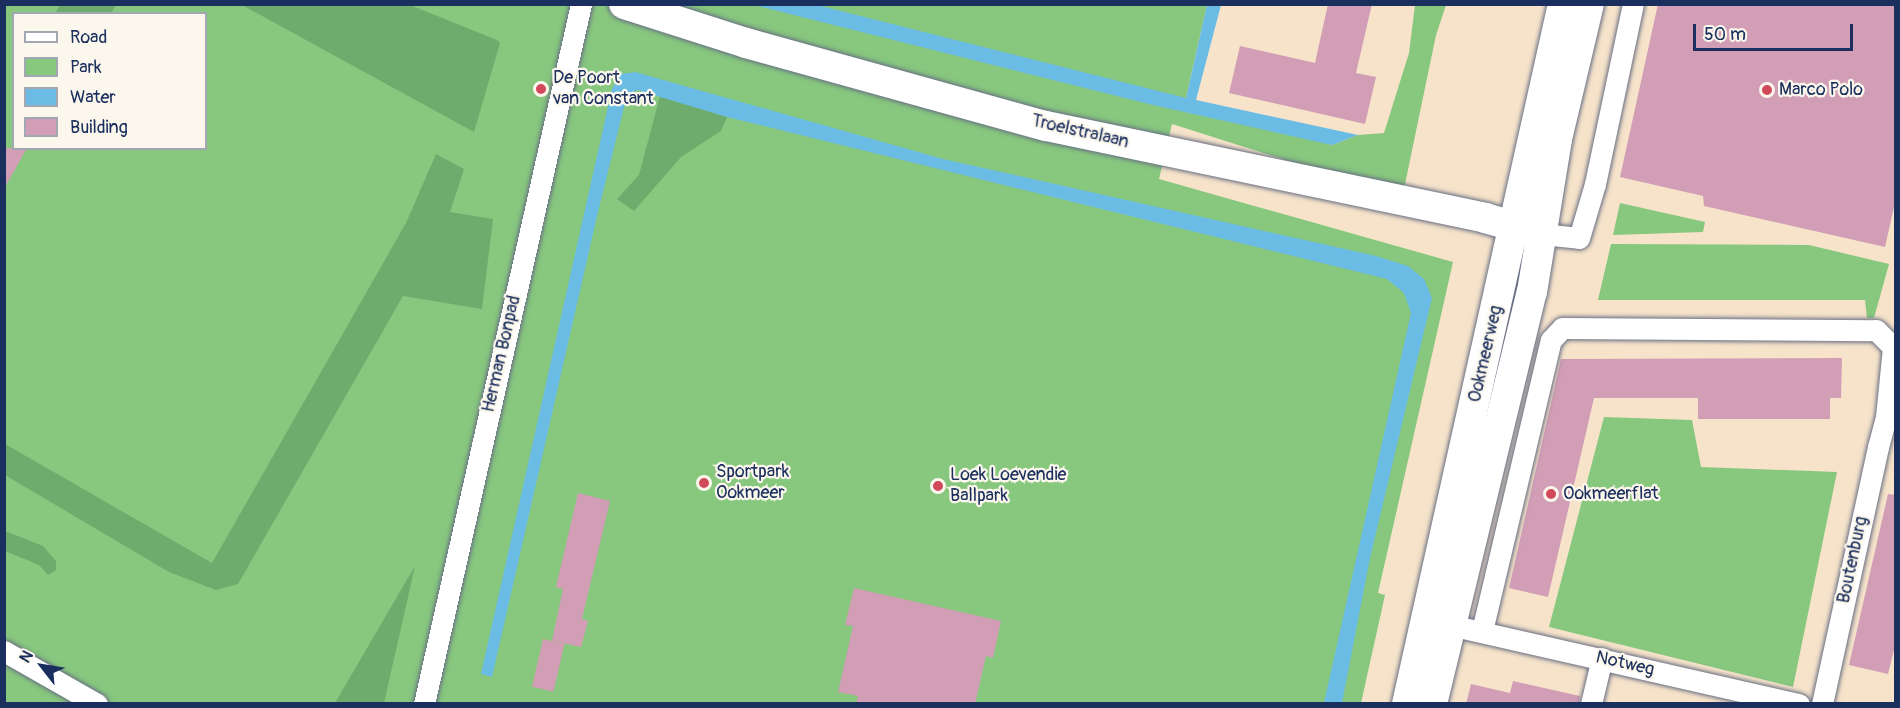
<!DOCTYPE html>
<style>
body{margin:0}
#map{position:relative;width:1900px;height:708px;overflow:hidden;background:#f6e3ca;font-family:Pangolin,sans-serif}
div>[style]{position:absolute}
.green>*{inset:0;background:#87c77e}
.forest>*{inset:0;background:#6dac6d}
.water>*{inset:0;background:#6abce5}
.building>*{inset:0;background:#d19eb5;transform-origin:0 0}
.roads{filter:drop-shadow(0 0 2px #686e84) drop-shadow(0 0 2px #686e84)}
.street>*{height:21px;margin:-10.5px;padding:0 10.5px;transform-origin:10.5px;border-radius:10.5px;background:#fff}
.secondary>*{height:30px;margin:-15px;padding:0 15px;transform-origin:15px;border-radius:15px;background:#fff}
.dots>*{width:16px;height:16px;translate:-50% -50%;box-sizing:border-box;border:3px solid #fbf7ec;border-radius:50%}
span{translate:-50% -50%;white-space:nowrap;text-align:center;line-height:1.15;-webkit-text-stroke:4.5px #fbf7ec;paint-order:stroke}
.poi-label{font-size:18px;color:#1b2f5e}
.left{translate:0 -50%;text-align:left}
.street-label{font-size:18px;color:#1b2f5e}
.frame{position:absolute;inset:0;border:6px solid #1b2f5e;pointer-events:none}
.legend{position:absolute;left:12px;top:12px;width:195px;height:138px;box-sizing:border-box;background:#fbf7ec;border:2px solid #a1a7b3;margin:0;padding:8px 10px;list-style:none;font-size:18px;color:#1b2f5e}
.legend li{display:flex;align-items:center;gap:12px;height:30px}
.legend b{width:30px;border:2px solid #a1a7b3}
.north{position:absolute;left:12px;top:636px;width:60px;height:60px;-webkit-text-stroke:4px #fbf7ec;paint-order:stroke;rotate:301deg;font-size:16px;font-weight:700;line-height:24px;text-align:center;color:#1b2f5e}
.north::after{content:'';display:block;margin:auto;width:21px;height:27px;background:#1b2f5e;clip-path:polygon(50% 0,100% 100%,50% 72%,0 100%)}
.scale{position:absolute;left:1693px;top:24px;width:160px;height:27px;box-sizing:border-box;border:3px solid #1b2f5e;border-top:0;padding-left:8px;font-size:18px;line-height:21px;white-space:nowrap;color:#1b2f5e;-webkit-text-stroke:4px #fbf7ec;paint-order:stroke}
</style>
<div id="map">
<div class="green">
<i style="clip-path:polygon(evenodd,4px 5px,1207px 5px,1186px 98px,1332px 145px,1358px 135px,1384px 133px,1409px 53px,1415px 5px,1446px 5px,1436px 35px,1404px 189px,1333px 175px,1172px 124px,1159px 179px,1453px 262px,1378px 593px,1385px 595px,1361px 703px,5px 703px,4px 5px,14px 14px,206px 14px,206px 148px,14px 148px,14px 14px)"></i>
<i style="clip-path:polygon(1620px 203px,1705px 222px,1703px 232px,1613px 235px)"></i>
<i style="clip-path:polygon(1611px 244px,1809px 245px,1889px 264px,1874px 318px,1867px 318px,1865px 300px,1598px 300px)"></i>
<i style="clip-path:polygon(1604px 417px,1692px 420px,1701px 467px,1837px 472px,1793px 687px,1549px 627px)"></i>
</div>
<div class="forest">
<i style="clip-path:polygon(60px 5px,60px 4px,116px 5px,111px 13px,55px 13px)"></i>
<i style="clip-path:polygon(242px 5px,410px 5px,497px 40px,500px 43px,474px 132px)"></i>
<i style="clip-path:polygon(660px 96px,727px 117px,721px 131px,681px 157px,634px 211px,617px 199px,639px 175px)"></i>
<i style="clip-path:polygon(436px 154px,464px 169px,450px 212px,493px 219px,482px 309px,403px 296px,238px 584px,216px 590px,169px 572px,5px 475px,5px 444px,212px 563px,406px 223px)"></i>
<i style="clip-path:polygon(5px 531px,43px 546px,56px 561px,56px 570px,48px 575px,39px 565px,5px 551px)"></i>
<i style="clip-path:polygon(415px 566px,384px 703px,335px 703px,377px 631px)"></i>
</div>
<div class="water">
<i style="clip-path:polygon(754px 5px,817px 5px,1186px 98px,1207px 5px,1221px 5px,1196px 100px,1358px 135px,1332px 145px,1153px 105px)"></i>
<i style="clip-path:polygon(635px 72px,943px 159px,1376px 256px,1408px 266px,1424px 279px,1432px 298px,1370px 558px,1342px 703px,1324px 703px,1411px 313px,1404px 293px,1387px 279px,727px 117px,637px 90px,627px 95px,597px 216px,492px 677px,481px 674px,612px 89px,621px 74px)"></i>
</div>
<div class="building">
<i style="clip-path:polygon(1328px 4px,1372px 4px,1356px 73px,1376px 77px,1365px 124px,1229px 93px,1240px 46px,1315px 63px)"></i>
<i style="clip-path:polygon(1658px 4px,1896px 4px,1896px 198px,1885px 247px,1704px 206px,1703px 196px,1620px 177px)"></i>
<i style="clip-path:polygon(4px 148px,27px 148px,4px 189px)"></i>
<i style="clip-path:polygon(1842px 358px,1841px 398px,1830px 398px,1830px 419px,1698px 419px,1698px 398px,1594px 398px,1548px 597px,1509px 588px,1561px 359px)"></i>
<i style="clip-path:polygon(578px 493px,610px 501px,582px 619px,588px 621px,581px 647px,552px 641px,563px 589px,556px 587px)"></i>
<i style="clip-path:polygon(1888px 494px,1896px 495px,1896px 642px,1888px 674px,1849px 665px)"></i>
<i style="clip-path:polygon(854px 588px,1001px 621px,993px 658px,986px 656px,975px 704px,856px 704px,858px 696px,838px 692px,853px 626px,845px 625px)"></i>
<i style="left:543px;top:639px;width:22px;height:49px;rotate:13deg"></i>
<i style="clip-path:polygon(1513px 681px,1580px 696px,1579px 704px,1466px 704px,1471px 684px,1510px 693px)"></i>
</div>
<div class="roads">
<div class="street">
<i style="left:1542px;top:234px;width:37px;rotate:6deg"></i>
<i style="left:1579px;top:238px;width:56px;rotate:-73.5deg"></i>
<i style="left:1595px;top:184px;width:184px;rotate:-78.1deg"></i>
<i style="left:1450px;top:625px;width:358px;rotate:12.8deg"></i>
<i style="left:1482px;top:631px;width:299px;rotate:-76.7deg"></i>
<i style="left:1551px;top:340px;width:16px;rotate:-47deg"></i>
<i style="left:1562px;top:328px;width:314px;rotate:0.4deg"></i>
<i style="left:1876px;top:330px;width:24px;rotate:45deg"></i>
<i style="left:1893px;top:347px;width:70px;rotate:95.7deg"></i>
<i style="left:4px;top:651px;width:107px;rotate:29.7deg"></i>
<i style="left:424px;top:704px;width:717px;rotate:-77.36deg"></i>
<i style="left:1591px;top:704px;width:47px;rotate:-76.6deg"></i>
<i style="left:1822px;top:704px;width:263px;rotate:-77.7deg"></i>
<i style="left:1878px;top:447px;width:31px;rotate:-75deg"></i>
<i style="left:1886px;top:417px;width:10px"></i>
</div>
<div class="secondary">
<i style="left:624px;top:4px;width:128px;rotate:17.7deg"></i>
<i style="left:746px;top:43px;width:311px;rotate:15.5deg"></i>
<i style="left:1046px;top:126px;width:449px;rotate:11.8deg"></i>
<i style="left:1485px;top:218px;width:59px;rotate:15.7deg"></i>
<i style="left:1407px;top:704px;width:717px;rotate:-77.44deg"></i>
<i style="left:1432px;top:704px;width:424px;rotate:-76.4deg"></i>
<i style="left:1532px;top:292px;width:155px;rotate:-80.7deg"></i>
<i style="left:1557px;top:139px;width:139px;rotate:-76.7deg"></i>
</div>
</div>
<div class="dots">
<i style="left:541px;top:89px;background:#d1495b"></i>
<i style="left:1767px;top:90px;background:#d1495b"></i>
<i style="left:704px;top:483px;background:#d1495b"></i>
<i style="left:938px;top:486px;background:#d1495b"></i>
<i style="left:1551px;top:494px;background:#d1495b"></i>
</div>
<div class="poi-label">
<span class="left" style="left:553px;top:89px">De Poort<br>van Constant</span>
<span class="left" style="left:1779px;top:90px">Marco Polo</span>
<span class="left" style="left:716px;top:483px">Sportpark<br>Ookmeer</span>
<span class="left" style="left:950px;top:486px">Loek Loevendie<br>Ballpark</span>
<span class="left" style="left:1563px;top:494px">Ookmeerflat</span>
</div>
<div class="street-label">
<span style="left:1080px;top:132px;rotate:13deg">Troelstralaan</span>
<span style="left:502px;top:354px;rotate:-77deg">Herman Bonpad</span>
<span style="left:1486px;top:354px;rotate:-77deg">Ookmeerweg</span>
<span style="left:1853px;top:560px;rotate:-78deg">Boutenburg</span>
<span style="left:1625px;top:664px;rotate:13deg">Notweg</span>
</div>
<div class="frame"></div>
<ul class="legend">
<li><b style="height:8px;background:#fff"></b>Road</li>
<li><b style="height:16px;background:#87c77e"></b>Park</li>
<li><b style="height:16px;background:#6abce5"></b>Water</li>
<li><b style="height:16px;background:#d19eb5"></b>Building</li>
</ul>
<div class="north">N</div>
<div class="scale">50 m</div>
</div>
